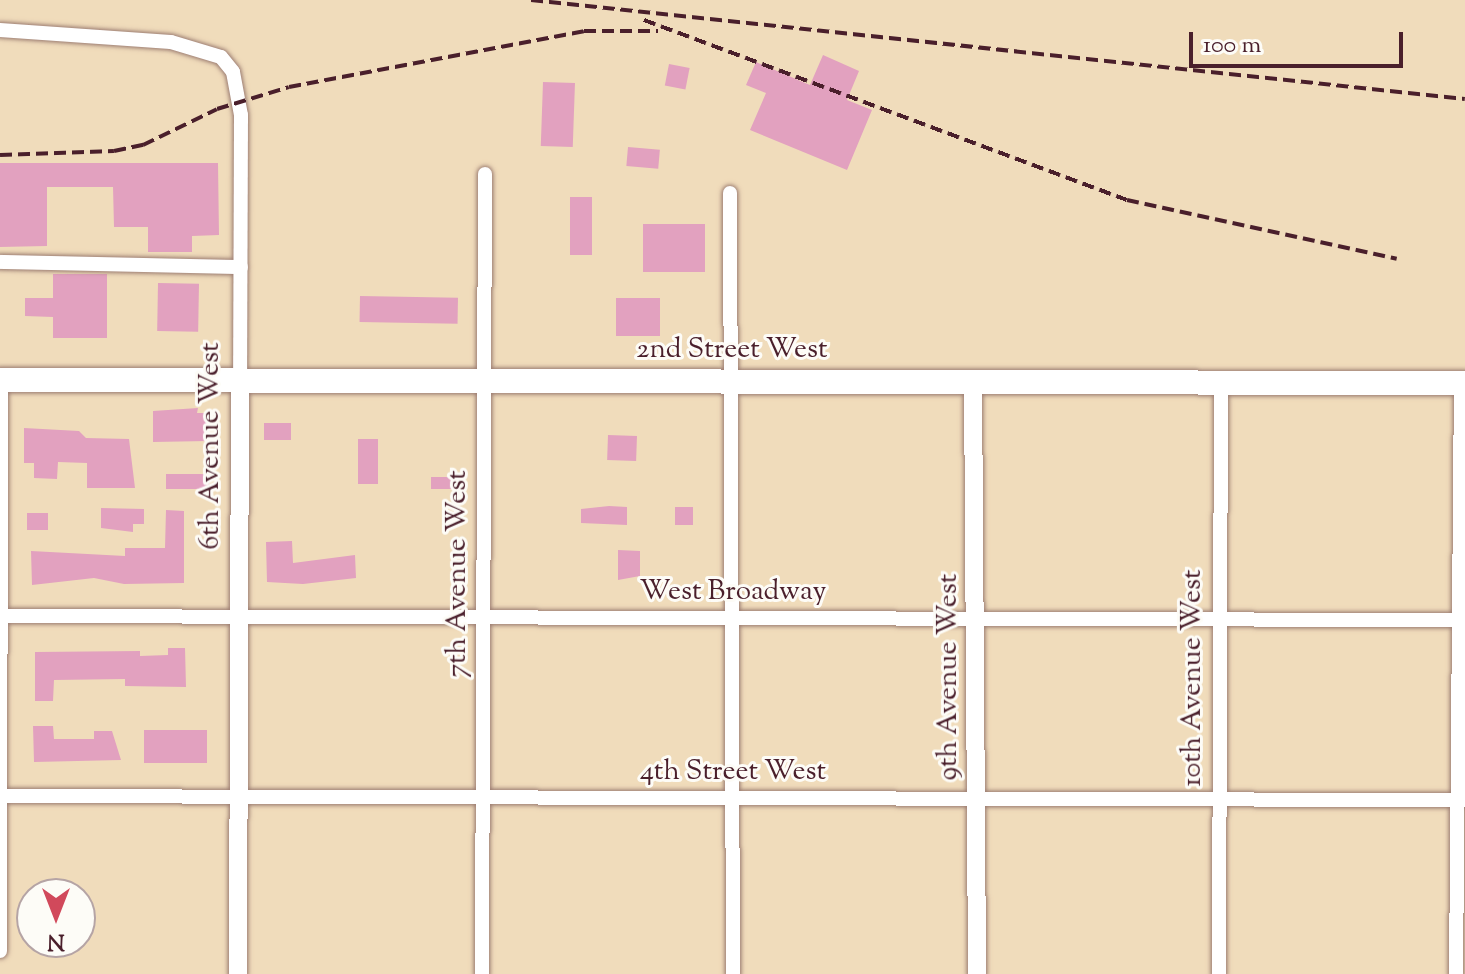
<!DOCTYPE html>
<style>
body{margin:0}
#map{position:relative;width:1465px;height:974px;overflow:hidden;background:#f0dcbb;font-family:"Sorts Mill Goudy",serif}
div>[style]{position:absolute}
.building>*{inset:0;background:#e2a1bf;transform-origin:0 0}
.roads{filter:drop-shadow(0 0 2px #9d7e73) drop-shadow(0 0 2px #9d7e73)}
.minor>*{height:14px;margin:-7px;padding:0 7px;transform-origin:7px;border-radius:7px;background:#fff}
.tertiary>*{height:18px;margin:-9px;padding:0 9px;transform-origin:9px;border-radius:9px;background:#fff}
.primary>*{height:24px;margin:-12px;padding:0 12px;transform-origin:12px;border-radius:12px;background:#fff}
.rail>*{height:4px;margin-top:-2px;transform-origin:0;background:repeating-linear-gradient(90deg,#4a1f2b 0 12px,transparent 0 18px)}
span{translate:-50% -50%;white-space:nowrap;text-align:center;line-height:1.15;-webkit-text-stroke:6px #fdfcf7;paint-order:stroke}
.street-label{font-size:28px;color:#4a1f2b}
.north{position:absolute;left:16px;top:878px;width:80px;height:80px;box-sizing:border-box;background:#fdfcf7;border:2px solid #b5a4a5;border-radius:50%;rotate:180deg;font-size:22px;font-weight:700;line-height:32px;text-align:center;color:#4a1f2b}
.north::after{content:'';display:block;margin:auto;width:28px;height:36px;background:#d1495b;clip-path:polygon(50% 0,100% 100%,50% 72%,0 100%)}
.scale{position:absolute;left:1189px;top:32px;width:214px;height:36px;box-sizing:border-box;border:4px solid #4a1f2b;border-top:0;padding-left:10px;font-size:24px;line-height:28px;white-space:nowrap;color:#4a1f2b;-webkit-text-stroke:6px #fdfcf7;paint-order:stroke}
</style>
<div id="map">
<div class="building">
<i style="clip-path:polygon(823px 55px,859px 71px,847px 100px,872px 110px,847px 170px,750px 130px,766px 93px,746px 85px,756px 62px,810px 85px)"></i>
<i style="left:669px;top:64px;width:21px;height:22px;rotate:11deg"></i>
<i style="left:543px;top:82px;width:32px;height:64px;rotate:2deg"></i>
<i style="left:628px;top:147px;width:32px;height:19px;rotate:5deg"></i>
<i style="clip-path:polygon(0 163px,218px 163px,219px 235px,192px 236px,192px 252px,148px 252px,148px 227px,114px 227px,113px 187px,47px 187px,47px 246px,0 247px)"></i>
<i style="left:570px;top:197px;width:22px;height:58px"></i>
<i style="left:643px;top:224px;width:62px;height:48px"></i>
<i style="clip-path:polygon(53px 274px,107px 274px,107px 338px,53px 338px,53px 317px,25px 316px,25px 298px,53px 298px)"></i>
<i style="left:158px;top:283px;width:41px;height:48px;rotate:1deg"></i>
<i style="left:360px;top:296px;width:98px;height:26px;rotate:1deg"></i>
<i style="left:616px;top:298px;width:44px;height:38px"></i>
<i style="clip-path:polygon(198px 408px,197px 413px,209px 413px,208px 441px,153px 442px,153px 411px)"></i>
<i style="left:264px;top:423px;width:27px;height:17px"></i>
<i style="clip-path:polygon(24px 428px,79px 431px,86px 438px,129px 439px,135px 488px,87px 488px,87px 463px,58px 462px,57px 479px,34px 478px,34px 463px,24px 463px)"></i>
<i style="left:608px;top:435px;width:29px;height:25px;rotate:2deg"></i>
<i style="left:358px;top:439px;width:20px;height:45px"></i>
<i style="left:166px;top:474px;width:43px;height:15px"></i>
<i style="left:431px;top:477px;width:24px;height:12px"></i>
<i style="clip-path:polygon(609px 506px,627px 507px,627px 525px,581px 523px,581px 509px)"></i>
<i style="left:675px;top:507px;width:18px;height:18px"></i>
<i style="clip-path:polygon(101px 508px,144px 509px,144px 524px,133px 524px,133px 532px,101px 528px)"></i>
<i style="clip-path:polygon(166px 510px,184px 511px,184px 583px,124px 584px,94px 578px,32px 585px,31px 551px,125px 556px,125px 548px,165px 548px)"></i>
<i style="left:27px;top:513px;width:21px;height:17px"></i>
<i style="clip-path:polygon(292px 541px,293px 563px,355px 555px,356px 578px,303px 584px,267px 582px,266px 542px)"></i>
<i style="clip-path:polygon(618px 550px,640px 551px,640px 576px,618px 580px)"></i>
<i style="clip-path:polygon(168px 648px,185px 648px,186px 687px,125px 686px,125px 679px,54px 680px,53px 701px,35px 701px,35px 652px,140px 651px,140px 656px,168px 655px)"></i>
<i style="clip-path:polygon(33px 726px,53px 726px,54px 739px,94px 739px,94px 731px,112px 731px,121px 760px,34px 762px)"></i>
<i style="left:144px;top:730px;width:63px;height:33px"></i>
</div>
<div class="roads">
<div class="minor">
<i style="left:0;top:30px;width:171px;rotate:4deg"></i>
<i style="left:171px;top:42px;width:52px;rotate:16.7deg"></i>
<i style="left:221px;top:57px;width:19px;rotate:51deg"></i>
<i style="left:233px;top:72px;width:44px;rotate:79.5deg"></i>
<i style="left:241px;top:115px;width:266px;rotate:90.2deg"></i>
<i style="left:730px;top:193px;width:781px;rotate:89.78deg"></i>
<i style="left:0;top:262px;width:241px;rotate:1.2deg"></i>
<i style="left:0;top:616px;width:1465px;rotate:0.16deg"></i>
<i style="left:0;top:796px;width:1465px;rotate:0.16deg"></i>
<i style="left:0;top:951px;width:571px;rotate:-89.9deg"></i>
<i style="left:482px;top:974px;width:800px;rotate:-89.79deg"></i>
<i style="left:1219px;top:974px;width:592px;rotate:-89.81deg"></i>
<i style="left:1456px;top:974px;width:591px;rotate:-89.52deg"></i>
</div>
<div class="tertiary">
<i style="left:973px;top:380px;width:594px;rotate:89.61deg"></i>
<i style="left:238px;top:974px;width:593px;rotate:-89.81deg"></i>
</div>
<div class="primary">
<i style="left:0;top:380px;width:1465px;rotate:0.12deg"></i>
</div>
</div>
<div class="rail">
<i style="left:531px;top:0;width:939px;rotate:6.05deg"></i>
<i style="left:644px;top:20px;width:515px;rotate:20.44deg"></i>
<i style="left:1127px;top:200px;width:276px;rotate:12.3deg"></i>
<i style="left:0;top:155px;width:114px;rotate:-2deg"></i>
<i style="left:114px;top:151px;width:30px;rotate:-12deg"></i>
<i style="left:143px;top:145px;width:82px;rotate:-25.9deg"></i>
<i style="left:217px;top:109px;width:75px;rotate:-17deg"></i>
<i style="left:289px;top:87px;width:300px;rotate:-10.7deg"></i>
<i style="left:584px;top:31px;width:74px"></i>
</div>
<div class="street-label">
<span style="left:732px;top:350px">2nd Street West</span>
<span style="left:211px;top:446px;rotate:-90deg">6th Avenue West</span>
<span style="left:458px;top:574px;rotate:-90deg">7th Avenue West</span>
<span style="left:733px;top:592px">West Broadway</span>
<span style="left:949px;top:677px;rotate:-90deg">9th Avenue West</span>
<span style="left:1193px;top:678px;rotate:-90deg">10th Avenue West</span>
<span style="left:733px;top:772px">4th Street West</span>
</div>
<div class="north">N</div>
<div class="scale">100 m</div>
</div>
